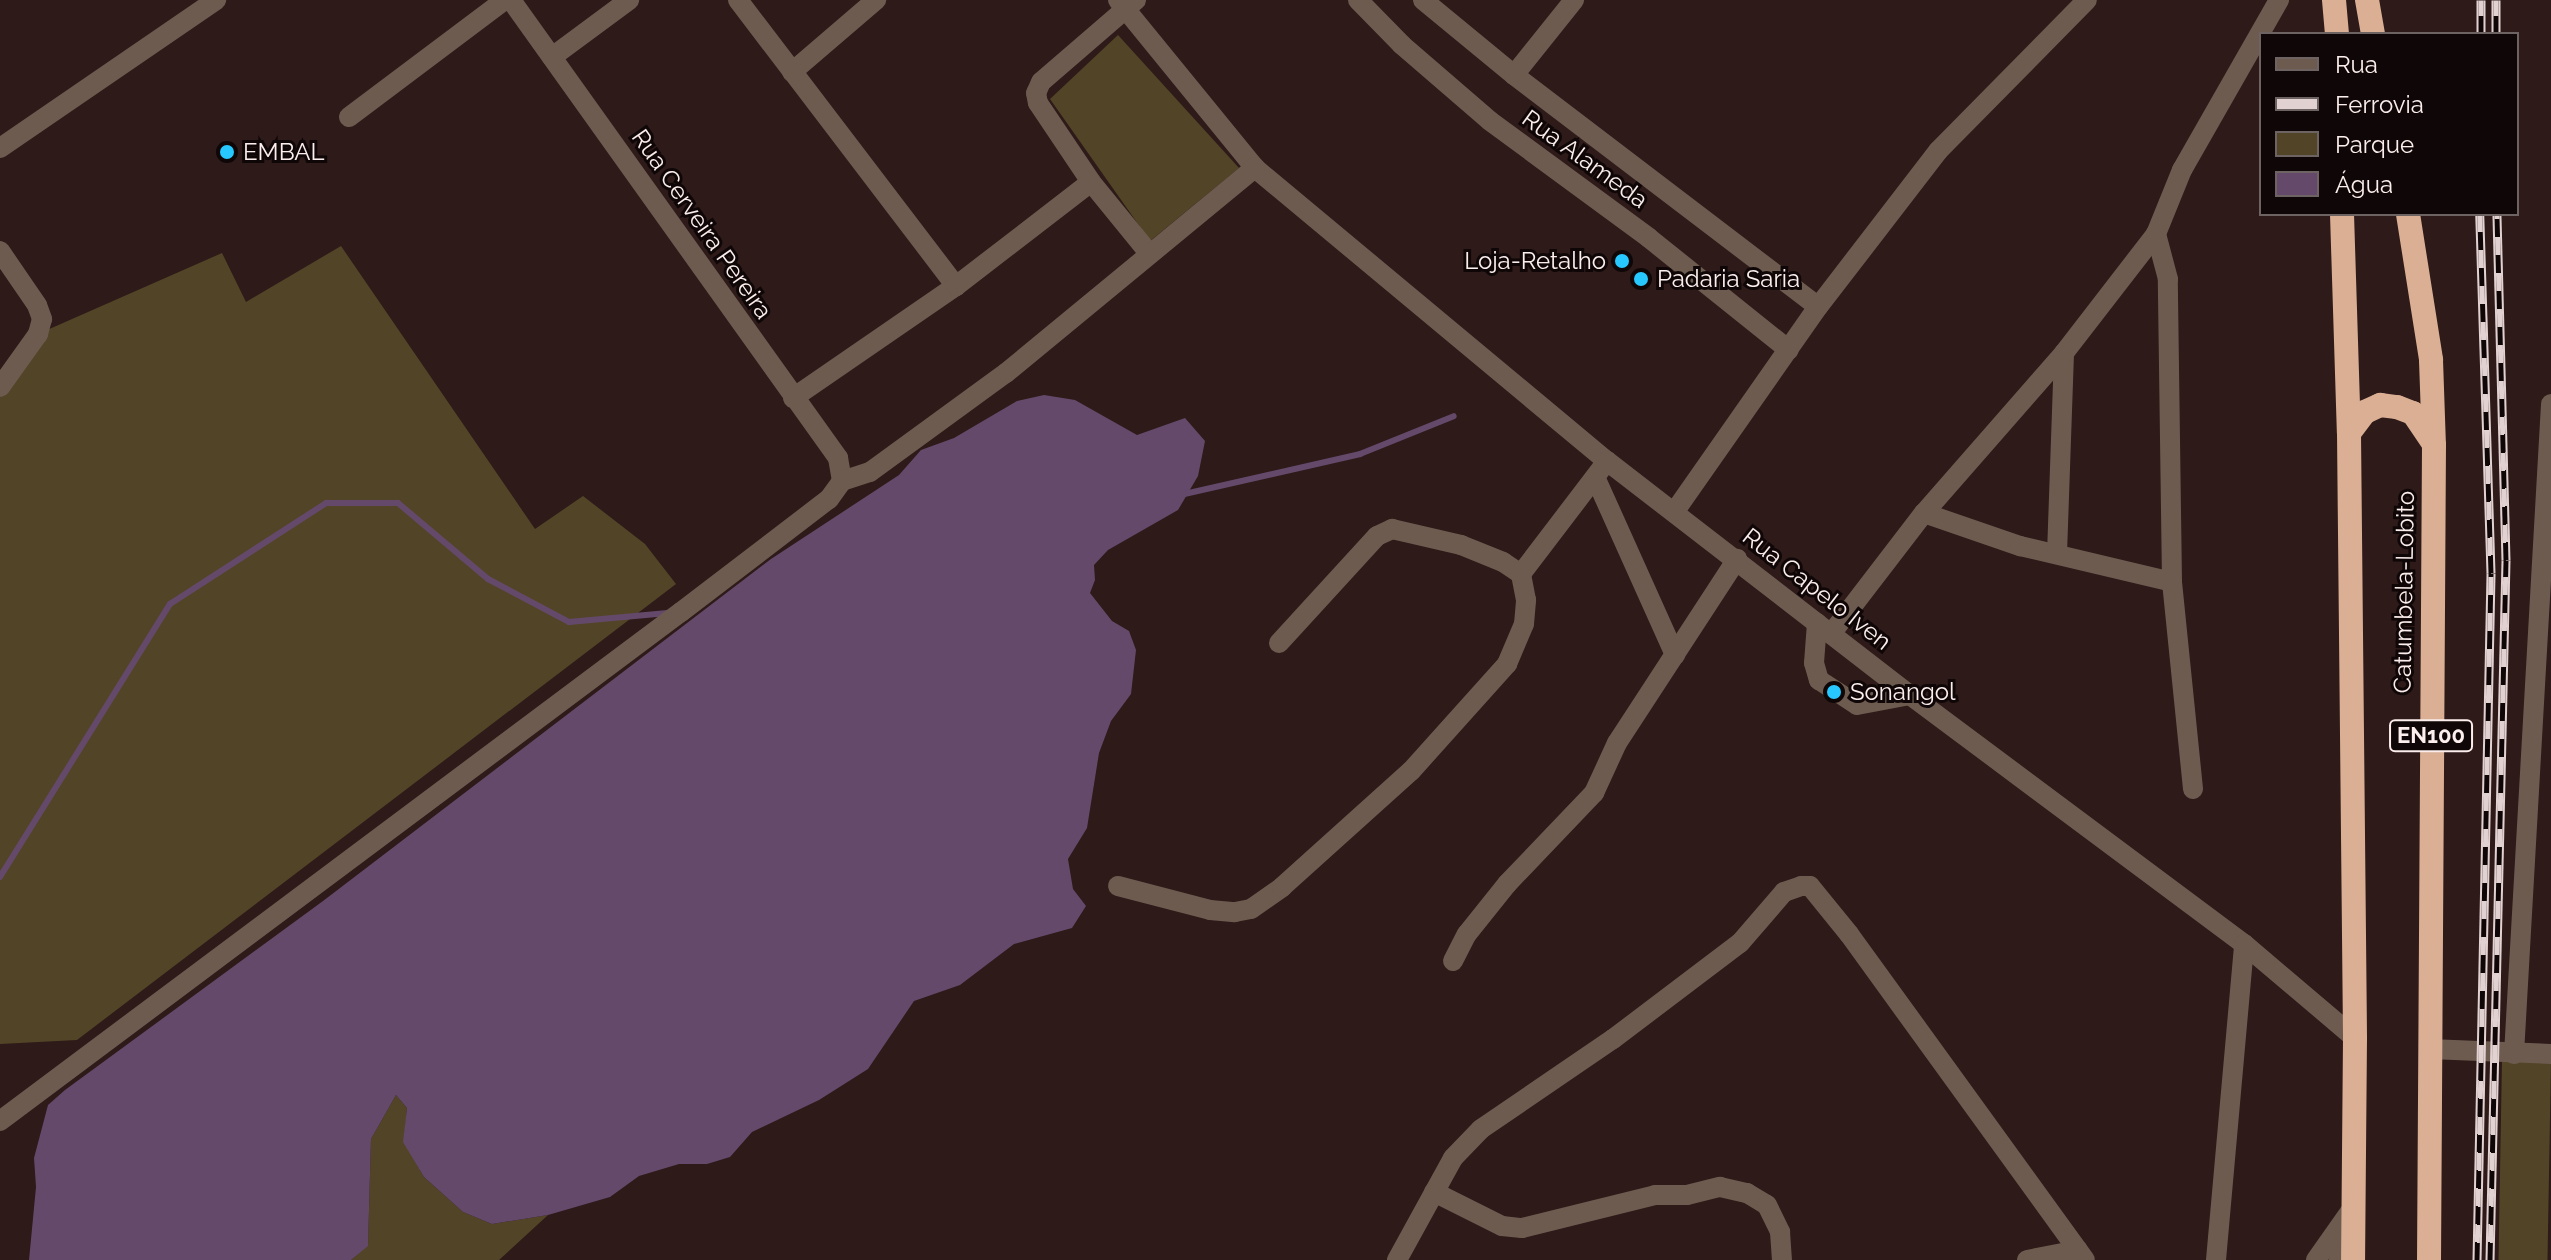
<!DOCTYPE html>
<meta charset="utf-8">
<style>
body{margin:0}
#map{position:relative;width:2551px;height:1260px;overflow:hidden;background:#2d1a19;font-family:Raleway,sans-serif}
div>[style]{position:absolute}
.green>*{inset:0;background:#524527;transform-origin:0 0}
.water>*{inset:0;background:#65496b}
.stream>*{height:6px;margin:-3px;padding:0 3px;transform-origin:3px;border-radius:3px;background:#65496b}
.minor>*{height:20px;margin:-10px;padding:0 10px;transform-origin:10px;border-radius:10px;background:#6d5b50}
.highway>*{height:24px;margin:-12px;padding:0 12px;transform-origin:12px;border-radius:12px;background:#daaf93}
.rail>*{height:9px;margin-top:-4.5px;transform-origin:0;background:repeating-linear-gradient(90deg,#0f0707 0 18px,#e1d2d1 0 36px);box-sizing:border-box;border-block:2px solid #e1d2d1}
.dots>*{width:22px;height:22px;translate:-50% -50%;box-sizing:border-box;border:4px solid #0f0707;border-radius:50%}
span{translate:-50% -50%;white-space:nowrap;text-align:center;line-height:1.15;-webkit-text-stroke:6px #0f0707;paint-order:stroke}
.shield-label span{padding:2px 6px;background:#0f0707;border:2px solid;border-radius:6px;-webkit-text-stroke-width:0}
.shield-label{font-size:22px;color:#fceeed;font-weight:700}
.poi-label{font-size:24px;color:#fceeed}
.left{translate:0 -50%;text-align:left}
.right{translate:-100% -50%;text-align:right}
.street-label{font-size:24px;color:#fceeed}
.legend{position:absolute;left:2259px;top:32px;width:260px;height:184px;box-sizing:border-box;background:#0f0707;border:2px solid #6e6363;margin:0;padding:10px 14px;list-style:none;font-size:24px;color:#fceeed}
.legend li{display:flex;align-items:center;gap:16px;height:40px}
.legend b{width:40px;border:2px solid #6e6363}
</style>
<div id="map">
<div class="green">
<i style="clip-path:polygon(1118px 35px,1239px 168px,1150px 241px,1050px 99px)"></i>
<i style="clip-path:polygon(341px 246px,535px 529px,583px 496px,645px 544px,676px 584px,77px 1040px,0 1044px,0 387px,38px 334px,222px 253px,246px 302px)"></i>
<i style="left:2502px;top:1059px;width:49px;height:201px;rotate:1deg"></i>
<i style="clip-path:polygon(396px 1095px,407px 1108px,404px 1142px,424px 1177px,463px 1212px,492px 1224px,548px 1215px,499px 1260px,351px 1260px,368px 1245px,371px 1139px)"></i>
</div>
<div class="water">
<i style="clip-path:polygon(1044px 395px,1075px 400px,1137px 435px,1185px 418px,1205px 441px,1198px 476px,1178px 510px,1108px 550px,1094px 565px,1095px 580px,1090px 593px,1112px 621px,1129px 631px,1136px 650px,1131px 694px,1111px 721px,1099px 753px,1087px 828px,1068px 859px,1073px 889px,1086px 906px,1072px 928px,1014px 944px,960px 985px,914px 1001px,868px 1069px,819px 1100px,752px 1132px,730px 1157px,707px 1164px,679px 1164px,639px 1176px,610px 1197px,548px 1215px,492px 1224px,463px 1212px,424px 1177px,403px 1142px,407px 1108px,396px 1095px,371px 1139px,368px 1246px,351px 1260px,29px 1260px,36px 1187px,34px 1158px,48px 1105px,65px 1090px,323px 901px,771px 559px,899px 475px,921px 450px,954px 438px,1017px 401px)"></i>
</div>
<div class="stream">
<i style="left:1180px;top:495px;width:185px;rotate:-12.8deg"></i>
<i style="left:1360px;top:454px;width:101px;rotate:-22deg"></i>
<i style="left:0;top:877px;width:322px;rotate:-58.1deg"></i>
<i style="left:170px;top:604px;width:186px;rotate:-32.9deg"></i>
<i style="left:326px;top:503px;width:72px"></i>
<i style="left:398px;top:503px;width:118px;rotate:40.2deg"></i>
<i style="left:488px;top:579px;width:92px;rotate:28deg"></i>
<i style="left:569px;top:622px;width:99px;rotate:-5.2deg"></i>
</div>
<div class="minor">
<i style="left:511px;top:0;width:563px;rotate:54.47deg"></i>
<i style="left:838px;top:458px;width:23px;rotate:80deg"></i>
<i style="left:738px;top:0;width:360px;rotate:52.7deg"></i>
<i style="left:1118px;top:0;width:217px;rotate:50.8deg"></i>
<i style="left:1255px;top:168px;width:458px;rotate:39.8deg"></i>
<i style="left:1607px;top:461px;width:383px;rotate:37.7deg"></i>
<i style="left:1910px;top:695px;width:417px;rotate:36.7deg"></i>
<i style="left:2244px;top:944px;width:145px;rotate:40.3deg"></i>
<i style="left:1136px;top:0;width:125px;rotate:139.2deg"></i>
<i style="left:1041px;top:82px;width:12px;rotate:114deg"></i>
<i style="left:1036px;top:93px;width:10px;rotate:79deg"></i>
<i style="left:1038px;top:103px;width:95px;rotate:56.1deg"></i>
<i style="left:1091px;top:182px;width:92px;rotate:50.8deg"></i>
<i style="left:1358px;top:0;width:63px;rotate:45.6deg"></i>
<i style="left:1402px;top:45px;width:116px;rotate:40.8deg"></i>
<i style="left:1490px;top:121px;width:197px;rotate:36.3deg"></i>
<i style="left:1649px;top:238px;width:179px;rotate:38.7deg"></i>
<i style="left:1423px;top:0;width:118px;rotate:39.5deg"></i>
<i style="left:1514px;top:75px;width:382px;rotate:37.3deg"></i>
<i style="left:552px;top:57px;width:96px;rotate:-36.5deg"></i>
<i style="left:792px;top:72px;width:111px;rotate:-40.6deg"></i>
<i style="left:1514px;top:75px;width:96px;rotate:-51.3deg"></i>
<i style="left:349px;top:117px;width:195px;rotate:-36.9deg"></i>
<i style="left:0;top:148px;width:262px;rotate:-34.4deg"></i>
<i style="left:0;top:251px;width:65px;rotate:55.6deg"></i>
<i style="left:37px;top:305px;width:15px;rotate:70deg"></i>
<i style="left:42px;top:319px;width:16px;rotate:105deg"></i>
<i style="left:38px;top:334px;width:65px;rotate:125.6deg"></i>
<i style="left:793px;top:398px;width:198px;rotate:-34.5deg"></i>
<i style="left:956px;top:286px;width:170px;rotate:-37.6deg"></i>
<i style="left:1596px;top:479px;width:193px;rotate:65.8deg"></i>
<i style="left:1675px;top:511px;width:249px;rotate:-55deg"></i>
<i style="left:1818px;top:307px;width:197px;rotate:-52.4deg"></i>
<i style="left:1938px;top:151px;width:212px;rotate:-45.4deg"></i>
<i style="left:1924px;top:513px;width:102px;rotate:19deg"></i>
<i style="left:2020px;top:546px;width:156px;rotate:13.3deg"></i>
<i style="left:2172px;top:582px;width:303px;rotate:-90.8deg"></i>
<i style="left:2168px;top:279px;width:47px;rotate:-104.9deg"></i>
<i style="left:2057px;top:554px;width:201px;rotate:-88deg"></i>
<i style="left:2172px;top:582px;width:208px;rotate:84.2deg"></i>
<i style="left:1817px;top:623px;width:40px;rotate:94.3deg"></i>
<i style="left:1814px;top:663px;width:18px;rotate:74deg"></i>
<i style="left:1819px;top:680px;width:45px;rotate:33.3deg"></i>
<i style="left:1857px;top:705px;width:54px;rotate:-10.7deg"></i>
<i style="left:1831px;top:634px;width:153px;rotate:-52.5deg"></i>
<i style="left:1924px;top:513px;width:213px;rotate:-48.8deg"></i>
<i style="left:2064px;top:353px;width:150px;rotate:-52.3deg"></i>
<i style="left:2156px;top:234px;width:69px;rotate:-67.9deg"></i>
<i style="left:2182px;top:170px;width:196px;rotate:-60.3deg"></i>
<i style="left:1279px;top:643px;width:145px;rotate:-47.5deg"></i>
<i style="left:1377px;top:536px;width:17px;rotate:-25deg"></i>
<i style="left:1392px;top:529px;width:71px;rotate:13.1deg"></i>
<i style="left:1461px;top:545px;width:45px;rotate:22deg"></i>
<i style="left:1503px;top:562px;width:22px;rotate:34deg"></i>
<i style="left:1118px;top:886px;width:95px;rotate:14.6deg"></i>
<i style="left:1210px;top:910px;width:25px;rotate:5deg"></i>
<i style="left:1235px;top:912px;width:16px;rotate:-11deg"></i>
<i style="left:1251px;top:909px;width:38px;rotate:-35deg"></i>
<i style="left:1282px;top:887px;width:173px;rotate:-42deg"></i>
<i style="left:1411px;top:771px;width:144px;rotate:-48.1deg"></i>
<i style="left:1507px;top:664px;width:43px;rotate:-67deg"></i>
<i style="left:1524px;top:624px;width:24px;rotate:-85deg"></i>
<i style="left:1526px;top:600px;width:26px;rotate:-101deg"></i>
<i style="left:1521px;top:574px;width:142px;rotate:-52.7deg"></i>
<i style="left:1453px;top:961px;width:30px;rotate:-63deg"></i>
<i style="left:1467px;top:934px;width:64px;rotate:-51.3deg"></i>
<i style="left:1507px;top:884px;width:126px;rotate:-46.3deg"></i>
<i style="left:1594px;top:793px;width:55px;rotate:-65.3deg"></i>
<i style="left:1617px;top:743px;width:220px;rotate:-56.9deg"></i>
<i style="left:2429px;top:1049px;width:122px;rotate:2.3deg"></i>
<i style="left:2514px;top:1054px;width:651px;rotate:-86.74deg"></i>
<i style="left:0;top:1121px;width:850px;rotate:-36.78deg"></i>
<i style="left:681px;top:612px;width:186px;rotate:-37.4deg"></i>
<i style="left:829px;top:499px;width:22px;rotate:-54deg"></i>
<i style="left:842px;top:481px;width:29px;rotate:-18deg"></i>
<i style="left:870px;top:472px;width:168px;rotate:-36.1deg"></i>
<i style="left:1006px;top:373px;width:323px;rotate:-39.5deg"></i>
<i style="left:1434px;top:1192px;width:76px;rotate:26.6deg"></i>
<i style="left:1502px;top:1226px;width:20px;rotate:6deg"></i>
<i style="left:1522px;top:1228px;width:137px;rotate:-13.9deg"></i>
<i style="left:1655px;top:1195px;width:32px"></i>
<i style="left:1687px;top:1195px;width:34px;rotate:-14deg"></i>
<i style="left:1720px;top:1187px;width:28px;rotate:13deg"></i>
<i style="left:1747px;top:1193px;width:23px;rotate:31deg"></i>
<i style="left:1767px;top:1205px;width:30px;rotate:64deg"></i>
<i style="left:1780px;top:1232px;width:28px;rotate:86deg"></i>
<i style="left:1397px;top:1260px;width:116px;rotate:-61.2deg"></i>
<i style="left:1453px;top:1158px;width:40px;rotate:-46deg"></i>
<i style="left:1481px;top:1129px;width:160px;rotate:-34.3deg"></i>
<i style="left:1613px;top:1039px;width:159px;rotate:-37.1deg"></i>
<i style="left:1740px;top:943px;width:67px;rotate:-49.2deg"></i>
<i style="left:1784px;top:892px;width:18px;rotate:-19deg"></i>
<i style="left:1801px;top:886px;width:9px"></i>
<i style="left:1810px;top:886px;width:62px;rotate:50.9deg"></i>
<i style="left:1849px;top:934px;width:402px;rotate:54.1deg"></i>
<i style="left:2027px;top:1260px;width:52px;rotate:-11.1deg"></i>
<i style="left:2216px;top:1260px;width:317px;rotate:-84.9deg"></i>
<i style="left:2316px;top:1260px;width:62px;rotate:-54.8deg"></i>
<i style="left:2339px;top:1260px;width:33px;rotate:-76deg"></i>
</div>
<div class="highway">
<i style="left:2334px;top:0;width:34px;rotate:85deg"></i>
<i style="left:2367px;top:0;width:35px;rotate:80deg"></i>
<i style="left:2342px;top:214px;width:219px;rotate:88.2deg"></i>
<i style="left:2349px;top:433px;width:605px;rotate:89.43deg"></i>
<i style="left:2355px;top:1038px;width:222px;rotate:90.5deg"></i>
<i style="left:2408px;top:214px;width:148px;rotate:81deg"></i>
<i style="left:2431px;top:360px;width:85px;rotate:88deg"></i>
<i style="left:2434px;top:445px;width:815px;rotate:90.35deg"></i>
<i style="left:2349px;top:433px;width:26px;rotate:-53deg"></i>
<i style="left:2365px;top:412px;width:17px;rotate:-25deg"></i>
<i style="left:2380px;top:405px;width:17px;rotate:7deg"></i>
<i style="left:2397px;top:407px;width:17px;rotate:21deg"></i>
<i style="left:2413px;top:413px;width:36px;rotate:56deg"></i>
</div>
<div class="rail">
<i style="left:2481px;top:34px;width:34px;rotate:-90deg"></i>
<i style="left:2496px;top:34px;width:34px;rotate:-90deg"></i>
<i style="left:2477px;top:1260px;width:687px;rotate:-88.83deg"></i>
<i style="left:2491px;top:573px;width:359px;rotate:-91.8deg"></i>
<i style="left:2490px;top:1260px;width:700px;rotate:-88.69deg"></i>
<i style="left:2506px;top:560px;width:346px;rotate:-91.5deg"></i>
</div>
<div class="dots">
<i style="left:227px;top:152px;background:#27c8ff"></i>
<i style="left:1622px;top:261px;background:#27c8ff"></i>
<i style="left:1641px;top:279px;background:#27c8ff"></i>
<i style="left:1834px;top:692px;background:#27c8ff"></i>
</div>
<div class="shield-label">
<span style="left:2431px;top:736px">EN100</span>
</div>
<div class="poi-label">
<span class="left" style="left:243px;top:152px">EMBAL</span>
<span class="right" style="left:1606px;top:261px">Loja-Retalho</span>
<span class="left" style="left:1657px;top:279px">Padaria Saria</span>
<span class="left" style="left:1850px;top:692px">Sonangol</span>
</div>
<div class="street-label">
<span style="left:1585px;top:159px;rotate:36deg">Rua Alameda</span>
<span style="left:702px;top:224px;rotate:55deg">Rua Cerveira Pereira</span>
<span style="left:1817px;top:589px;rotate:38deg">Rua Capelo Iven</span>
<span style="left:2404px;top:592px;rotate:-89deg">Catumbela-Lobito</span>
</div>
<ul class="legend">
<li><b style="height:10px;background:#6d5b50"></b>Rua</li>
<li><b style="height:10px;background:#e1d2d1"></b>Ferrovia</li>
<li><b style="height:22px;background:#524527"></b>Parque</li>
<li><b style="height:22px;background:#65496b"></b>Água</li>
</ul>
</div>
